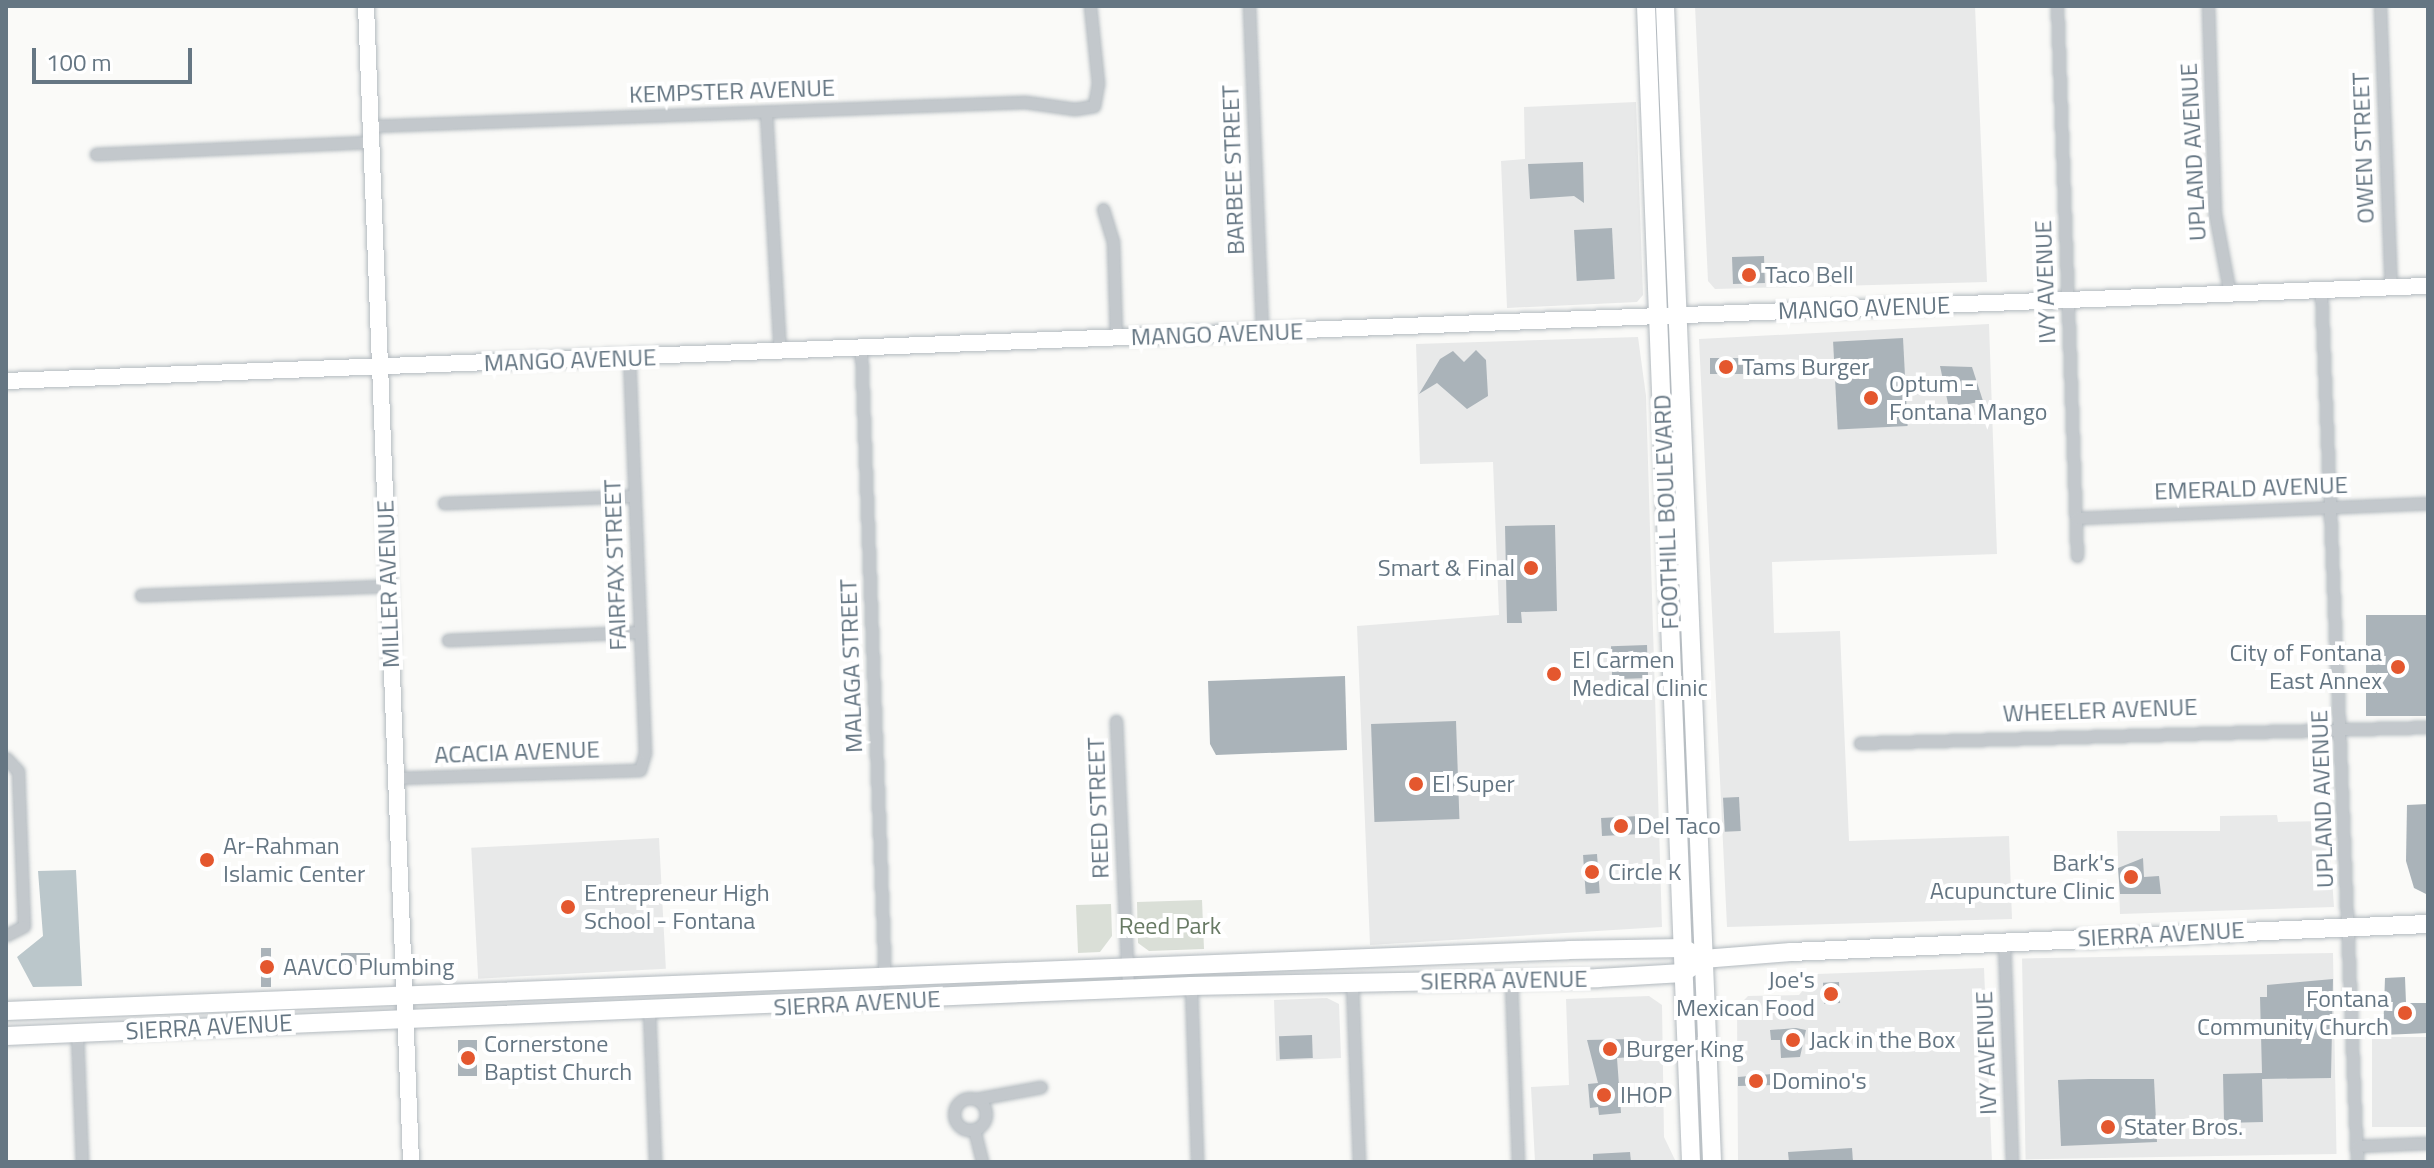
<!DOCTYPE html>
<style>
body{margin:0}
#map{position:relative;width:2434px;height:1168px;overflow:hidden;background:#fafaf8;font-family:"Titillium Web",sans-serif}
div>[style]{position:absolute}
.built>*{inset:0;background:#e8e9e9;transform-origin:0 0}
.green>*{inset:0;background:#dadfd7}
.water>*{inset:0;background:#bbc7cb}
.building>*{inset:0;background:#aab3b9;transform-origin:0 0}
.roads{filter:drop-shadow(0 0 2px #b3babf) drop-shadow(0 0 2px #b3babf)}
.street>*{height:11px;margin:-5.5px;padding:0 5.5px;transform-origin:5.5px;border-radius:5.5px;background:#c3c8cc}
.street>.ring{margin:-5.5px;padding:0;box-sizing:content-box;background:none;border:11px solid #c3c8cc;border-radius:50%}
.secondary>*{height:16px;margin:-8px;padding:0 8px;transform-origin:8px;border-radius:8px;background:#fff}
.primary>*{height:18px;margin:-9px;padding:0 9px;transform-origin:9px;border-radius:9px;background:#fff}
.dots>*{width:22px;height:22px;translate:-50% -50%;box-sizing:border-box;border:4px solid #fff;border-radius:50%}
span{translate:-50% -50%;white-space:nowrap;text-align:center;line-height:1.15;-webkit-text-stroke:8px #fff;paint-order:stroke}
.street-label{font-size:24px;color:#657683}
.poi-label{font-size:24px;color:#657683}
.left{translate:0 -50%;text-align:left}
.right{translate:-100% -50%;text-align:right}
.park-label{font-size:24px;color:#687a64}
.frame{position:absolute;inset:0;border:8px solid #657683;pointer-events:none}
.scale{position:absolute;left:32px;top:48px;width:160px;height:36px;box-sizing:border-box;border:4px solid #657683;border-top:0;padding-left:10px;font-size:24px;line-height:28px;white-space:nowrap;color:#657683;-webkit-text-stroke:6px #fff;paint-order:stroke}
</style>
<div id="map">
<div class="built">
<i style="clip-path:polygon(1695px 6px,1975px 6px,1987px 282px,1715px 289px,1708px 281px)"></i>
<i style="clip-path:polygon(1636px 102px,1643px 295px,1637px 302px,1507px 308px,1501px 161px,1525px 159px,1524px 107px)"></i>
<i style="clip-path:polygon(1989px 324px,1997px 554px,1772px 562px,1774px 633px,1840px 631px,1849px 841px,2009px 836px,2012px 919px,1727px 927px,1699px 339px)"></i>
<i style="clip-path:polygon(1638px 337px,1646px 396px,1662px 927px,1370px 945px,1357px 626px,1499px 615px,1493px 462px,1420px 464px,1416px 344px)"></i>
<i style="clip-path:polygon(2277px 815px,2278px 822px,2328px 821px,2334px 907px,2120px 914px,2117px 831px,2220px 831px,2220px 816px)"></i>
<i style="left:659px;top:838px;width:131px;height:188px;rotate:87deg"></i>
<i style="left:2333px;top:953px;width:201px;height:311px;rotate:89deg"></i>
<i style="clip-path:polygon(1984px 968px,1992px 1162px,1738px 1162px,1737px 1007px,1748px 996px,1799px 995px,1817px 974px)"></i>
<i style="clip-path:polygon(1649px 996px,1662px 1005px,1664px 1137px,1676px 1162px,1535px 1162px,1531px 1087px,1569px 1085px,1566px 999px)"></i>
<i style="clip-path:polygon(1327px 998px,1339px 1004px,1341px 1058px,1276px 1061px,1274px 1000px)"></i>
<i style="left:2428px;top:1037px;width:90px;height:56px;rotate:90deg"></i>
</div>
<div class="green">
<i style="clip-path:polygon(1202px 900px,1204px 949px,1149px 951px,1138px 943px,1137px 902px)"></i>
<i style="clip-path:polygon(1111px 904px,1112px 936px,1100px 952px,1078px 953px,1076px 905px)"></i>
</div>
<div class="water">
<i style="clip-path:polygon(76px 870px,82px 986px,33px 987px,17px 957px,43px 936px,38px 871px)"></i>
</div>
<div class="building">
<i style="clip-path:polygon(1583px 162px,1584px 203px,1574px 196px,1530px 199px,1528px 164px)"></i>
<i style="left:1612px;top:228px;width:51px;height:38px;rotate:87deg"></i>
<i style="left:1764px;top:256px;width:27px;height:32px;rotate:88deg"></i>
<i style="left:1903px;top:338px;width:88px;height:70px;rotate:87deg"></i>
<i style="clip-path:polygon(1476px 350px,1486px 360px,1488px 396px,1467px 409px,1437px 383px,1419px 394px,1440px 359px,1453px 351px,1464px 362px)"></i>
<i style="left:1743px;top:358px;width:16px;height:33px;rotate:90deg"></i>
<i style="clip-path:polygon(1940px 366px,1972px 367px,1983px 401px,1949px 408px)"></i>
<i style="clip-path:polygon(1555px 525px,1557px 611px,1521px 612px,1522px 623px,1507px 623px,1505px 526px)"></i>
<i style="left:2428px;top:615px;width:101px;height:62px;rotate:90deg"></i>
<i style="left:1647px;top:645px;width:33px;height:36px;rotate:88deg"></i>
<i style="clip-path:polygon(1345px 676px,1347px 750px,1216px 755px,1210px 744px,1208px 681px)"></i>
<i style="left:1456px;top:721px;width:98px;height:85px;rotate:88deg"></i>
<i style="left:1739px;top:797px;width:34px;height:16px;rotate:87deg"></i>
<i style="clip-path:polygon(2428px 804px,2428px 895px,2414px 888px,2406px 861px,2407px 805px)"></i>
<i style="left:1639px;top:816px;width:18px;height:38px;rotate:87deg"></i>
<i style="left:1597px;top:854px;width:39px;height:14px;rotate:86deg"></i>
<i style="clip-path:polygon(2143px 858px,2144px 877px,2159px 876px,2161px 894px,2120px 894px,2118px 868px)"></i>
<i style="left:261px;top:948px;width:10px;height:39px"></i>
<i style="left:370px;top:953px;width:12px;height:29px;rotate:90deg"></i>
<i style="clip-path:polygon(2405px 977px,2406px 1003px,2428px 1003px,2428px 1033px,2383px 1035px,2385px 978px)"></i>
<i style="clip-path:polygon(2333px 979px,2331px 1078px,2262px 1079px,2263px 1122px,2224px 1123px,2223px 1074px,2262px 1073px,2260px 997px,2267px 997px,2267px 985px)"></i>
<i style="left:1839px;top:982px;width:21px;height:16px;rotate:87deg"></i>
<i style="clip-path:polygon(1796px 1028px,1806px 1030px,1800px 1057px,1781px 1058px,1780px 1040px,1771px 1040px,1770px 1030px)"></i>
<i style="left:1312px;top:1035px;width:23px;height:33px;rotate:88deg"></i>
<i style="clip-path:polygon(1633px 1039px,1633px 1057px,1617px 1058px,1621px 1113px,1599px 1115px,1598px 1107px,1590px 1108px,1588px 1084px,1598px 1083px,1587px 1040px)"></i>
<i style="left:458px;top:1040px;width:19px;height:36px"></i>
<i style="clip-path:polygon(1772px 1074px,1774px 1085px,1738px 1086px,1738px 1077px)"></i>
<i style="clip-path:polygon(2089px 1079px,2154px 1079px,2157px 1142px,2061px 1146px,2058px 1080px)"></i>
<i style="clip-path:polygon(1852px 1148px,1853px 1162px,1789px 1162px,1788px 1152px)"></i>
<i style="clip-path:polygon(1630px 1152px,1631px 1162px,1593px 1162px,1593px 1154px)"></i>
</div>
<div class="roads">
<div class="street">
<i style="left:1249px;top:6px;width:326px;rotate:87.7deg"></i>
<i style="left:2057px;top:6px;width:550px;rotate:87.92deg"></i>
<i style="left:2208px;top:6px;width:208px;rotate:88.1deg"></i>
<i style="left:2215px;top:214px;width:81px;rotate:79.4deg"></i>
<i style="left:2380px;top:6px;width:282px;rotate:87.8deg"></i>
<i style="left:766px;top:112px;width:240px;rotate:86.7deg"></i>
<i style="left:370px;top:126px;width:655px;rotate:-2.1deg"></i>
<i style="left:1025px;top:102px;width:50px;rotate:8deg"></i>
<i style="left:1075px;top:109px;width:19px;rotate:-9deg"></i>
<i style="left:1094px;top:106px;width:23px;rotate:-80deg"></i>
<i style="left:1098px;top:83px;width:77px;rotate:-95.9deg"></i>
<i style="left:96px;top:154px;width:275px;rotate:-2.5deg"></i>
<i style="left:1103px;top:209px;width:34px;rotate:73deg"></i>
<i style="left:1113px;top:241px;width:97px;rotate:88.2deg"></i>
<i style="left:2321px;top:290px;width:873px;rotate:87.64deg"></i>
<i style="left:861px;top:349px;width:632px;rotate:87.83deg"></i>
<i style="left:444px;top:503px;width:190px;rotate:-2.1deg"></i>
<i style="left:2076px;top:518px;width:352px;rotate:-2.4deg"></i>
<i style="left:141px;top:595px;width:247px;rotate:-2.1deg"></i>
<i style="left:448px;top:640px;width:191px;rotate:-2.4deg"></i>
<i style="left:1116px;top:721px;width:268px;rotate:87.4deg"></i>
<i style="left:1860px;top:743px;width:568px;rotate:-1.61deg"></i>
<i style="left:6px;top:758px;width:18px;rotate:47deg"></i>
<i style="left:18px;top:771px;width:155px;rotate:87.8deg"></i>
<i style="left:24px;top:926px;width:20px;rotate:153deg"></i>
<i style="left:396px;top:778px;width:244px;rotate:-1.9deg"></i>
<i style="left:640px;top:770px;width:18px;rotate:-74deg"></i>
<i style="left:645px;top:753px;width:395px;rotate:-92.3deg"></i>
<i style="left:2004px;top:942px;width:220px;rotate:87.9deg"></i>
<i style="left:1511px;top:981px;width:181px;rotate:87.8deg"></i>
<i style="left:1352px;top:982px;width:180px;rotate:87.8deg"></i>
<i style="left:1191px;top:986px;width:176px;rotate:88deg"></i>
<i style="left:649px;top:1010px;width:152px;rotate:87.7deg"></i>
<i style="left:77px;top:1033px;width:129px;rotate:87.8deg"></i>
<i class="ring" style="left:954px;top:1098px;width:21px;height:21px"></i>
<i style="left:976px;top:1099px;width:66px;rotate:-10.5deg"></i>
<i style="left:974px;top:1129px;width:34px;rotate:76deg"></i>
<i style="left:2357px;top:1146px;width:71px;rotate:-2.4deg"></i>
</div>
<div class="secondary">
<i style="left:366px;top:6px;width:1157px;rotate:87.77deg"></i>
<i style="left:6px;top:381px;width:2424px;rotate:-2.25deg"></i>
</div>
<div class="primary">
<i style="left:1646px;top:6px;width:1157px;rotate:87.77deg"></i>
<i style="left:1665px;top:6px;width:1157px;rotate:87.67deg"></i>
<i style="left:6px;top:1011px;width:1564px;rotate:-2.23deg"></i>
<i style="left:1569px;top:950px;width:114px;rotate:-1deg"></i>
<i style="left:1683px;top:948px;width:23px;rotate:29deg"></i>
<i style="left:6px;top:1036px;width:1186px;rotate:-2.42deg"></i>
<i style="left:1191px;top:986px;width:407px;rotate:-1.1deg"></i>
<i style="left:1598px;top:978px;width:85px;rotate:-3.4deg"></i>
<i style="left:1683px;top:973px;width:24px;rotate:-35deg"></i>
<i style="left:1703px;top:959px;width:88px;rotate:-4.5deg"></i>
<i style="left:1791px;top:952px;width:638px;rotate:-2.52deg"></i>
</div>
</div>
<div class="dots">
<i style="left:1749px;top:275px;background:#e4572e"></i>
<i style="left:1726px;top:367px;background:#e4572e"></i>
<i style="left:1871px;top:398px;background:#e4572e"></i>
<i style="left:1531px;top:568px;background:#e4572e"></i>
<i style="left:2398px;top:667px;background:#e4572e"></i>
<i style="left:1554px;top:674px;background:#e4572e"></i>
<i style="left:1416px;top:784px;background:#e4572e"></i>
<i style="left:1621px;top:826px;background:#e4572e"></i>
<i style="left:207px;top:860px;background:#e4572e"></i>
<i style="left:1592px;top:872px;background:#e4572e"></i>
<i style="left:2131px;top:877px;background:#e4572e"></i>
<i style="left:568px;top:907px;background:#e4572e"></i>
<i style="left:267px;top:967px;background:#e4572e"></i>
<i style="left:1831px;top:994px;background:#e4572e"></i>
<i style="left:2405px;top:1013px;background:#e4572e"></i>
<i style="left:1793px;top:1040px;background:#e4572e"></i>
<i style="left:1610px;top:1049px;background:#e4572e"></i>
<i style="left:468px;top:1058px;background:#e4572e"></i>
<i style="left:1756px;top:1081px;background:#e4572e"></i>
<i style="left:1604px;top:1095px;background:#e4572e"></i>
<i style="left:2108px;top:1127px;background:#e4572e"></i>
</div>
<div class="street-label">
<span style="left:732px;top:91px;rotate:-2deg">KEMPSTER AVENUE</span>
<span style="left:2363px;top:148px;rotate:-92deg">OWEN STREET</span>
<span style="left:2193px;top:152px;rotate:-93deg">UPLAND AVENUE</span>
<span style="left:1233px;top:170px;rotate:-92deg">BARBEE STREET</span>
<span style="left:2045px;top:282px;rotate:-92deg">IVY AVENUE</span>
<span style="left:1864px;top:308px;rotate:-2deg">MANGO AVENUE</span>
<span style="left:1217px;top:334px;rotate:-2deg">MANGO AVENUE</span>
<span style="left:570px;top:360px;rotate:-2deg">MANGO AVENUE</span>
<span style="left:2251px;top:488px;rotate:-2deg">EMERALD AVENUE</span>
<span style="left:1666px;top:512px;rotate:-92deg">FOOTHILL BOULEVARD</span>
<span style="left:615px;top:565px;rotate:-92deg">FAIRFAX STREET</span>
<span style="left:388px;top:584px;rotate:-92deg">MILLER AVENUE</span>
<span style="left:851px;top:666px;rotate:-92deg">MALAGA STREET</span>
<span style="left:2100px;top:710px;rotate:-2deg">WHEELER AVENUE</span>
<span style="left:517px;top:752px;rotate:-2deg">ACACIA AVENUE</span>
<span style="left:2322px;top:799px;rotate:-92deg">UPLAND AVENUE</span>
<span style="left:1098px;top:808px;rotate:-92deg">REED STREET</span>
<span style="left:2161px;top:934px;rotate:-3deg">SIERRA AVENUE</span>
<span style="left:1504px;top:980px;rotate:-1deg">SIERRA AVENUE</span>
<span style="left:857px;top:1003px;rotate:-3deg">SIERRA AVENUE</span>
<span style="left:209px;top:1027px;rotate:-3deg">SIERRA AVENUE</span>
<span style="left:1986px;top:1053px;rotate:-92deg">IVY AVENUE</span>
</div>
<div class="poi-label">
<span class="left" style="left:1765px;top:275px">Taco Bell</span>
<span class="left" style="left:1742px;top:367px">Tams Burger</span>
<span class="left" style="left:1889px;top:398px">Optum -<br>Fontana Mango</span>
<span class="right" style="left:1515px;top:568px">Smart &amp; Final</span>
<span class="right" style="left:2382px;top:667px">City of Fontana<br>East Annex</span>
<span class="left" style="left:1572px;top:674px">El Carmen<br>Medical Clinic</span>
<span class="left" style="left:1432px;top:784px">El Super</span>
<span class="left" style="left:1637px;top:826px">Del Taco</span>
<span class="left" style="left:223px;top:860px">Ar-Rahman<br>Islamic Center</span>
<span class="right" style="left:2115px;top:877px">Bark's<br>Acupuncture Clinic</span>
<span class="left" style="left:1608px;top:872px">Circle K</span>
<span class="left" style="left:584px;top:907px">Entrepreneur High<br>School - Fontana</span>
<span class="left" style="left:283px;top:967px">AAVCO Plumbing</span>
<span class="right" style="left:1815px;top:994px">Joe's<br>Mexican Food</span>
<span class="right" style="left:2389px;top:1013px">Fontana<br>Community Church</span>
<span class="left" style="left:1809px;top:1040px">Jack in the Box</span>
<span class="left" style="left:484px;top:1058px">Cornerstone<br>Baptist Church</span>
<span class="left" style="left:1626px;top:1049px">Burger King</span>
<span class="left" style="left:1772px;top:1081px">Domino's</span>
<span class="left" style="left:1620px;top:1095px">IHOP</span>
<span class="left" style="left:2124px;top:1127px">Stater Bros.</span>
</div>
<div class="park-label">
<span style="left:1170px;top:926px">Reed Park</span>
</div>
<div class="frame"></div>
<div class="scale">100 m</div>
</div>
